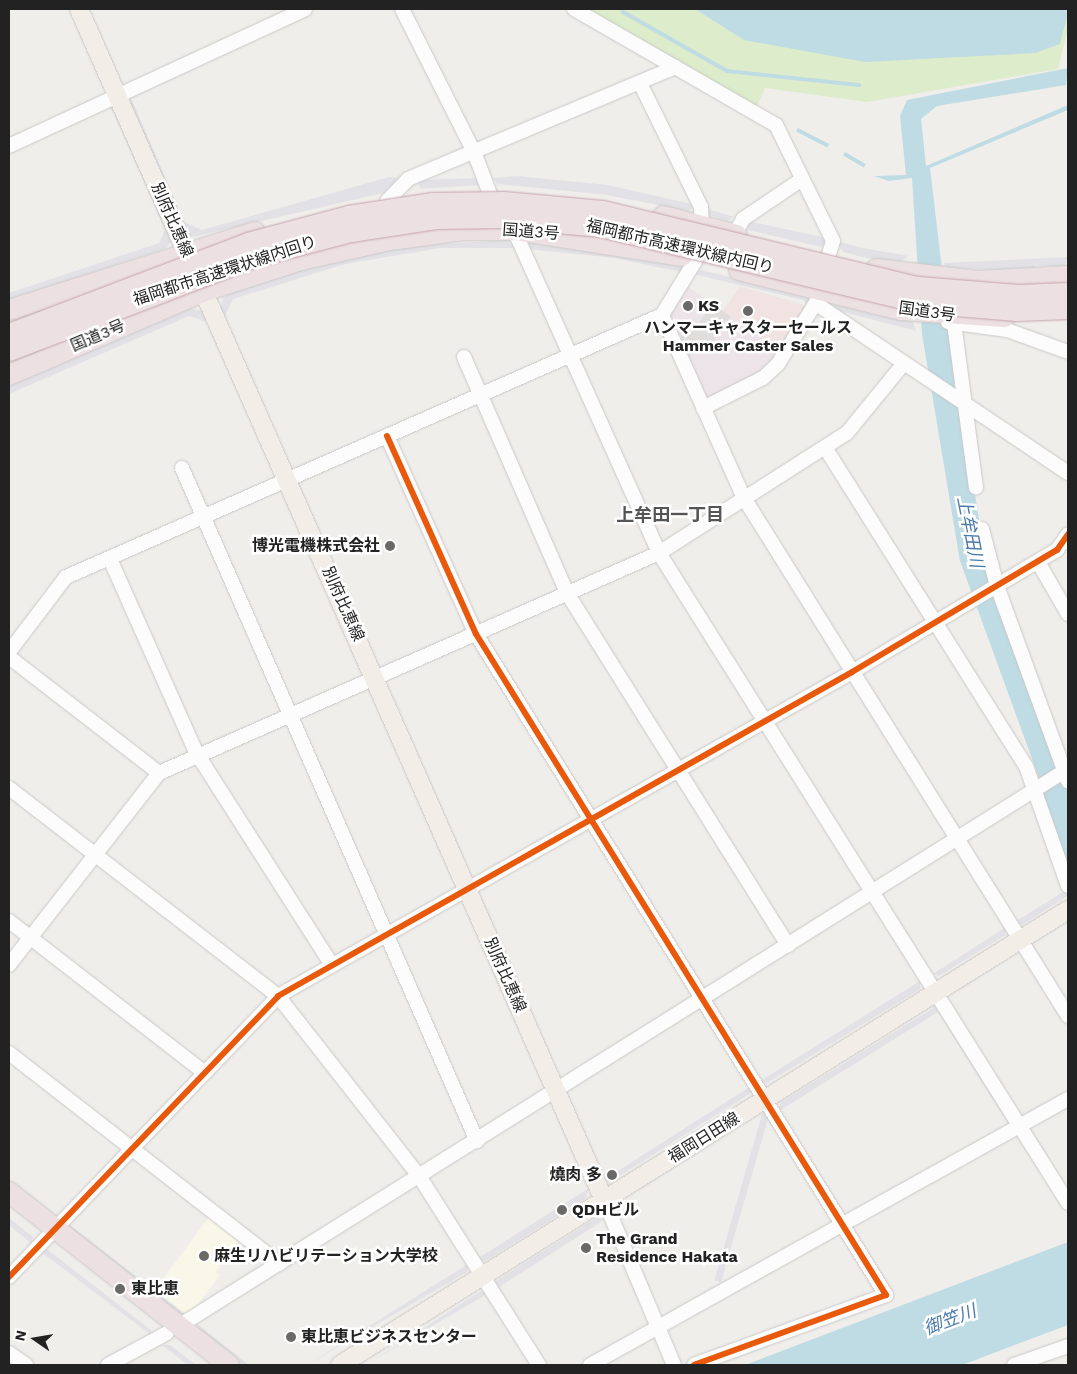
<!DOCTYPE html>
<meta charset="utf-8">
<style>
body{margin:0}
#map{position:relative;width:1077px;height:1374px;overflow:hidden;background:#f0eeeb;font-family:"Work Sans","Noto Sans JP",sans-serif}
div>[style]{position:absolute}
.residential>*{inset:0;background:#dfdedc}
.commercial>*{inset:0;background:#f1e3e1}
.industrial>*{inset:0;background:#ede4e9}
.education>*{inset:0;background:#f8f7e8}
.grass>*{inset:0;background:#ddeccb}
.plaza>*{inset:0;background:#e2e1e5;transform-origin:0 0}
.water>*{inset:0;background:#bfdbe3;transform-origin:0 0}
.stream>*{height:4px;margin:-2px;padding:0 2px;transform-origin:2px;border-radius:2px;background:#bfdbe3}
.roads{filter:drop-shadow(0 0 1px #c9c8c7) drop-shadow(0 0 1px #c9c8c7)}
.minor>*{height:14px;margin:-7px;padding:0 7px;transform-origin:7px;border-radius:7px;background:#fdfcfc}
.major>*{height:18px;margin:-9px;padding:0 9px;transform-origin:9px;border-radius:9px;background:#f3ede7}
.highway>*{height:20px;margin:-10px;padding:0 10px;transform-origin:10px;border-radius:10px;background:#ece0e2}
.bridges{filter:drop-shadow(0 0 1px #c5a2ac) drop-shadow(0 0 1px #c5a2ac)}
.highway-bridge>*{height:20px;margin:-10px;padding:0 10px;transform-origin:10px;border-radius:10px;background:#ece0e2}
.cycleway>*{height:6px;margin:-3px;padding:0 3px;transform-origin:3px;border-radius:3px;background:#e8590c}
.dots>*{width:14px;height:14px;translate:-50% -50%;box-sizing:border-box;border:2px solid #fff;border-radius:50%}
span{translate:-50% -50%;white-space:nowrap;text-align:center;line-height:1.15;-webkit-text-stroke:5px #fff;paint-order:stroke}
.street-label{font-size:16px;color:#222}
.poi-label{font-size:16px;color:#222;font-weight:700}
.left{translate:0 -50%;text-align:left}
.right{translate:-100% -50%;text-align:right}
.neighbourhood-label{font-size:18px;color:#555;font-weight:700}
.water-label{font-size:18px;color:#4a7aab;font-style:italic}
.frame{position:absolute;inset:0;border:10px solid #222;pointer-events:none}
.north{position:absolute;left:10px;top:1314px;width:50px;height:50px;-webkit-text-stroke:4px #fff;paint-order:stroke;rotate:283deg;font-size:14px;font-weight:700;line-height:20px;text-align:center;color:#222}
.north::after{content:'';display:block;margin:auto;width:18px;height:22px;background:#222;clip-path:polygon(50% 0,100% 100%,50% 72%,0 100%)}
</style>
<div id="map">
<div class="residential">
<i style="clip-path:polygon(712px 303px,731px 316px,711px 346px,685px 357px,677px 338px,693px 331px)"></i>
</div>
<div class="commercial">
<i style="clip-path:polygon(740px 286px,807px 306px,783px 352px,723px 311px)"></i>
</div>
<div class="industrial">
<i style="clip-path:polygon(687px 286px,712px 303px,693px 331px,677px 338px,667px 314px)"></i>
<i style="clip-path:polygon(731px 316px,783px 352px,772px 366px,706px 404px,685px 357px,711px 346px)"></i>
</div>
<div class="education">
<i style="clip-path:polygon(209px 1217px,238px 1240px,216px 1272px,220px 1275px,189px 1316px,155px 1290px)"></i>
</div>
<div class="grass">
<i style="clip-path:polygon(580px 9px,1068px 9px,1068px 28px,1058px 69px,867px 102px,765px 88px,756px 108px)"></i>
</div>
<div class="plaza">
<i style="clip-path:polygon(131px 98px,184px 222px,202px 230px,389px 177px,401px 178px,383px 193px,192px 237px,186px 234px,128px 101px)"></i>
<i style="clip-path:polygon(113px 106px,173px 239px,166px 248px,9px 300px,9px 293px,159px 243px,165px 230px,113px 111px,108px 108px)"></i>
<i style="clip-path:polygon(517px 176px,608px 185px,696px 205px,688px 211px,607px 195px,497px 184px,493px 178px)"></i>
<i style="clip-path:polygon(481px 178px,480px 185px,421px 189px,416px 180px)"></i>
<i style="clip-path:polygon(704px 208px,708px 209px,734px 217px,727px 221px,709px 215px)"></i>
<i style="clip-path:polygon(748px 221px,827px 238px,822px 247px,748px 230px)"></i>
<i style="clip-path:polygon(507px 240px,515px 248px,441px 248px,345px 264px,233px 299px,224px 318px,220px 309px,223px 298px,232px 292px,302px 269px,395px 247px)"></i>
<i style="clip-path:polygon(836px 241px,863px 248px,908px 256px,900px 263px,862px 257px,843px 252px)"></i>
<i style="clip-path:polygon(532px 242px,686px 267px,685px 273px,616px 258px,527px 249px)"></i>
<i style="clip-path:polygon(1068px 257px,1064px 267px,1035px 265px,1035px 270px,946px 269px,944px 263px)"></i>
<i style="clip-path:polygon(701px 270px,806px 296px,811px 300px,808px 305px,803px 300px,693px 274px)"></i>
<i style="clip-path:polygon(836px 303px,913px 322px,916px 331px,832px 309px)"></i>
<i style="clip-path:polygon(190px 308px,208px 312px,210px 323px,189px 316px,9px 394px,9px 386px)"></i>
<i style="clip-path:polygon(1066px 890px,1067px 896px,1022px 925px,1015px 922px)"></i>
<i style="clip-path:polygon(1006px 927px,1005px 935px,939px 976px,933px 974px)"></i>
<i style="clip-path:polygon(920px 981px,920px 989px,767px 1083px,760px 1081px)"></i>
<i style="clip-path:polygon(935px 1007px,1010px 1122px,1007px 1128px,1008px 1123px,938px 1012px,779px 1111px,780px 1103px)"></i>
<i style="clip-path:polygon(751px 1086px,751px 1093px,608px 1183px,602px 1181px)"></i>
<i style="left:762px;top:1114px;width:7px;height:173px;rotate:16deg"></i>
<i style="clip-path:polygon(589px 1188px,586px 1198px,485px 1261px,477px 1259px)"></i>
<i style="clip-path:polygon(598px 1217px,604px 1220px,496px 1289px,496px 1281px)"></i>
<i style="clip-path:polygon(9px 1218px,33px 1237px,32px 1244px,9px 1225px)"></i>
<i style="clip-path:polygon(67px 1223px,186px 1315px,182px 1317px,68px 1231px)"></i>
<i style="clip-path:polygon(47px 1249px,151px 1330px,151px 1335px,40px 1251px)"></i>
<i style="clip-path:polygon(468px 1264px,467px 1272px,307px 1365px)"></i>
<i style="clip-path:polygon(481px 1291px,487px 1294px,365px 1365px,396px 1346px)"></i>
<i style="clip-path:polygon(197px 1324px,249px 1365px,241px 1365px,196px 1330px)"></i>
<i style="clip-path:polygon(162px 1345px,170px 1345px,196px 1365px,188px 1365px)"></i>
</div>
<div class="water">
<i style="clip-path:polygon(695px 9px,1068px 9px,1068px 12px,1060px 44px,1035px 53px,865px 62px,744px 40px)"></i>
<i style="clip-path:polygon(1068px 68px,1066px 85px,937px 106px,921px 119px,926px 166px,1068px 105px,1068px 110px,930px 168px,950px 337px,982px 538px,1068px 790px,1068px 876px,1039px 778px,960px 561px,922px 334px,912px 178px,889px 181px,874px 176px,906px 175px,900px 116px,907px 100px)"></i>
<i style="left:798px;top:128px;width:35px;height:4px;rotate:27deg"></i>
<i style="left:845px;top:152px;width:24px;height:4px;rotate:30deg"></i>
<i style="clip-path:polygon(1068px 1242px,1068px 1325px,962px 1365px,745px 1365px)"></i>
</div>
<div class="stream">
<i style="left:623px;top:12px;width:120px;rotate:29.6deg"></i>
<i style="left:727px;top:71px;width:133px;rotate:6.1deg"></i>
</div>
<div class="roads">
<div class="minor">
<i style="left:402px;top:9px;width:160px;rotate:63.3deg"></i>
<i style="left:474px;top:152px;width:45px;rotate:69.1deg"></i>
<i style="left:574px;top:9px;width:233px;rotate:29.9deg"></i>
<i style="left:776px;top:125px;width:129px;rotate:63.8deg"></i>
<i style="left:833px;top:241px;width:17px;rotate:107deg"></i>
<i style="left:640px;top:83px;width:138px;rotate:63.8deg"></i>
<i style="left:701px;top:207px;width:17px;rotate:87deg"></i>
<i style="left:9px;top:146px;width:326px;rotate:-24.8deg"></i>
<i style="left:387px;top:201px;width:30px;rotate:-46deg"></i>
<i style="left:408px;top:179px;width:290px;rotate:-22.7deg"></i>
<i style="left:514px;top:230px;width:354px;rotate:65.8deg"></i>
<i style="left:659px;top:553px;width:768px;rotate:57.82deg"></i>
<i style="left:735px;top:234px;width:17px;rotate:-62deg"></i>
<i style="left:743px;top:219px;width:71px;rotate:-34.1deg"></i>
<i style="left:697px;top:258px;width:67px;rotate:121.6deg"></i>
<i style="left:662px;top:315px;width:201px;rotate:65.9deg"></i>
<i style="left:744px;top:498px;width:611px;rotate:57.97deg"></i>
<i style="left:818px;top:305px;width:301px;rotate:33.9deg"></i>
<i style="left:948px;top:322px;width:60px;rotate:7.7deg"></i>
<i style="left:1007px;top:330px;width:65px;rotate:19.8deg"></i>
<i style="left:954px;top:323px;width:166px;rotate:82.4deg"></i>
<i style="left:464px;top:357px;width:257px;rotate:66.4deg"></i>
<i style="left:567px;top:593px;width:416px;rotate:57.9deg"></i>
<i style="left:703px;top:408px;width:67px;rotate:-26.6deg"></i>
<i style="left:763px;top:378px;width:21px;rotate:-43deg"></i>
<i style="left:778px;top:364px;width:80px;rotate:-58.3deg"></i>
<i style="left:387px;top:436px;width:217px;rotate:65.8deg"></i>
<i style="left:476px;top:634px;width:778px;rotate:58.19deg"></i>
<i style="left:886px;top:1295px;width:204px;rotate:160deg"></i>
<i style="left:826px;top:449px;width:375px;rotate:57.8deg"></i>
<i style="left:1026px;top:766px;width:127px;rotate:70.7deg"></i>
<i style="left:182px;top:468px;width:735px;rotate:66.33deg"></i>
<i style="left:982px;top:529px;width:59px;rotate:75.3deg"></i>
<i style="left:997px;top:586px;width:208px;rotate:70deg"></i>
<i style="left:110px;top:559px;width:214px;rotate:66deg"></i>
<i style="left:197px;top:754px;width:250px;rotate:57.4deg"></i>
<i style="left:1038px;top:562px;width:60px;rotate:60deg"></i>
<i style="left:9px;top:652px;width:94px;rotate:-52.8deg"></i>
<i style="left:66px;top:577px;width:651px;rotate:-23.73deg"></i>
<i style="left:9px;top:657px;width:190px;rotate:37.7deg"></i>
<i style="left:9px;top:788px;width:340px;rotate:37.7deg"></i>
<i style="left:278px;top:996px;width:229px;rotate:51.9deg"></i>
<i style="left:419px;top:1176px;width:224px;rotate:57.6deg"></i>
<i style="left:9px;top:921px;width:248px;rotate:37.8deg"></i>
<i style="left:9px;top:965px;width:244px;rotate:-52deg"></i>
<i style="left:159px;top:773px;width:546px;rotate:-23.75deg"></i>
<i style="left:659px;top:553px;width:223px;rotate:-32.6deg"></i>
<i style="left:847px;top:433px;width:90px;rotate:-50.8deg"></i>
<i style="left:9px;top:1053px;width:343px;rotate:37.9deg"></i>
<i style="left:604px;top:1200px;width:179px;rotate:67deg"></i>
<i style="left:9px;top:1277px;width:389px;rotate:-46.2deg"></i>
<i style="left:278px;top:996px;width:659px;rotate:-29.44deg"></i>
<i style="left:852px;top:672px;width:239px;rotate:-30.8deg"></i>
<i style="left:1057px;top:550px;width:19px;rotate:-55deg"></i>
<i style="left:179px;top:1326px;width:1049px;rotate:-32.07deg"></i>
<i style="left:9px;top:1353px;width:21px;rotate:35deg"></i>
<i style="left:108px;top:1365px;width:67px;rotate:-28.5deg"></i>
<i style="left:590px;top:1365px;width:547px;rotate:-29.1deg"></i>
<i style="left:1014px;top:1365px;width:57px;rotate:-19.4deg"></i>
</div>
<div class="major">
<i style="left:79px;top:9px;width:1302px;rotate:66.21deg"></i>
<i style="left:340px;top:1365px;width:858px;rotate:-32.01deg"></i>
</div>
<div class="highway">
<i style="left:663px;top:216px;width:76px;rotate:14.4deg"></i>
<i style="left:876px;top:269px;width:103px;rotate:6.7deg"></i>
<i style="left:978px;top:281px;width:90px;rotate:-3.2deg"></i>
<i style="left:739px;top:270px;width:167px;rotate:13.9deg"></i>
<i style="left:901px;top:310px;width:104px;rotate:3.9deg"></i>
<i style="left:9px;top:310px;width:258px;rotate:-17.6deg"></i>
<i style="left:9px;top:375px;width:213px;rotate:-23.2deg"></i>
<i style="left:205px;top:291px;width:101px;rotate:-17.9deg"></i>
<i style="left:301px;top:260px;width:91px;rotate:-12.7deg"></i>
<i style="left:390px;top:240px;width:76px;rotate:-7.6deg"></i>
<i style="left:465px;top:230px;width:49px"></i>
<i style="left:514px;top:230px;width:170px;rotate:8.8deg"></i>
<i style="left:9px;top:1192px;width:280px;rotate:38.2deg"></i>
</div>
</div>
<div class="bridges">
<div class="highway-bridge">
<i style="left:9px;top:334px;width:256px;rotate:-20.8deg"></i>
<i style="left:248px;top:243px;width:105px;rotate:-15deg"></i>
<i style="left:349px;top:216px;width:85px;rotate:-8.8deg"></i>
<i style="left:433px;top:203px;width:71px;rotate:-0.8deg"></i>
<i style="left:504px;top:202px;width:99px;rotate:5.2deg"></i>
<i style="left:603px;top:211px;width:324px;rotate:13.6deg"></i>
<i style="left:918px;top:287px;width:100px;rotate:4.6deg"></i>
<i style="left:1018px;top:295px;width:50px;rotate:-2.3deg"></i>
<i style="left:9px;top:351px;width:260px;rotate:-20.9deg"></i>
<i style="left:252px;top:258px;width:102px;rotate:-14.7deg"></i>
<i style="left:351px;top:232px;width:86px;rotate:-8.7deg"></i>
<i style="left:436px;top:219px;width:68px;rotate:-0.8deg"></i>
<i style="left:504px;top:218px;width:97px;rotate:5.3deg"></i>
<i style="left:601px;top:227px;width:328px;rotate:13.4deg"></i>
<i style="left:920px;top:303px;width:97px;rotate:4.7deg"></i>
<i style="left:1017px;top:311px;width:51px;rotate:-2.2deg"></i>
</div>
</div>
<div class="cycleway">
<i style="left:387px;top:436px;width:217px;rotate:65.8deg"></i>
<i style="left:476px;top:634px;width:778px;rotate:58.19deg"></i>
<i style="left:886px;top:1295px;width:204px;rotate:160deg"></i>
<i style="left:9px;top:1277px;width:389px;rotate:-46.2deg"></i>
<i style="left:278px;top:996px;width:659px;rotate:-29.44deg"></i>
<i style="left:852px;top:672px;width:239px;rotate:-30.8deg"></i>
<i style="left:1057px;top:550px;width:19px;rotate:-55deg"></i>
</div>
<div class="dots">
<i style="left:688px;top:306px;background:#6a6968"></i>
<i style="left:748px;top:311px;background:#6a6968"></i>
<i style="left:390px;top:546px;background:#6a6968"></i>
<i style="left:612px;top:1175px;background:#6a6968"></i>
<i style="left:562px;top:1210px;background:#6a6968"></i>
<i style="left:586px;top:1248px;background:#6a6968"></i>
<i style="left:204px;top:1256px;background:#6a6968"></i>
<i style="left:120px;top:1289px;background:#6a6968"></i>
<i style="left:291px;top:1337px;background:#6a6968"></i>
</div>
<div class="street-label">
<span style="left:172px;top:220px;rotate:66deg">別府比恵線</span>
<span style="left:531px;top:232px;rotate:4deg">国道3号</span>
<span style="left:680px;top:247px;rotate:13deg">福岡都市高速環状線内回り</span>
<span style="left:225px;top:271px;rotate:-18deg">福岡都市高速環状線内回り</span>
<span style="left:927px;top:312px;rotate:8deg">国道3号</span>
<span style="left:98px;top:336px;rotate:-23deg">国道3号</span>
<span style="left:343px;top:604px;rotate:66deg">別府比恵線</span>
<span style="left:505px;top:975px;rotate:66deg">別府比恵線</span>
<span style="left:704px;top:1138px;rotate:-32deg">福岡日田線</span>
</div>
<div class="poi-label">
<span class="left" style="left:698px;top:306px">KS</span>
<span style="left:748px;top:337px">ハンマーキャスターセールス<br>Hammer Caster Sales</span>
<span class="right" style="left:380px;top:546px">博光電機株式会社</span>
<span class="right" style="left:602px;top:1175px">燒肉 多</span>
<span class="left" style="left:572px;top:1210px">QDHビル</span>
<span class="left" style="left:596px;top:1248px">The Grand<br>Residence Hakata</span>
<span class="left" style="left:214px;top:1256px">麻生リハビリテーション大学校</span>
<span class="left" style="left:131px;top:1289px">東比恵</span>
<span class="left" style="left:301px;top:1337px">東比恵ビジネスセンター</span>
</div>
<div class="neighbourhood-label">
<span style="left:670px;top:515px">上牟田一丁目</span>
</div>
<div class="water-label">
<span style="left:970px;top:532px;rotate:79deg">上牟田川</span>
<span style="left:950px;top:1320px;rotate:-21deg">御笠川</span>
</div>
<div class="frame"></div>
<div class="north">N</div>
</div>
